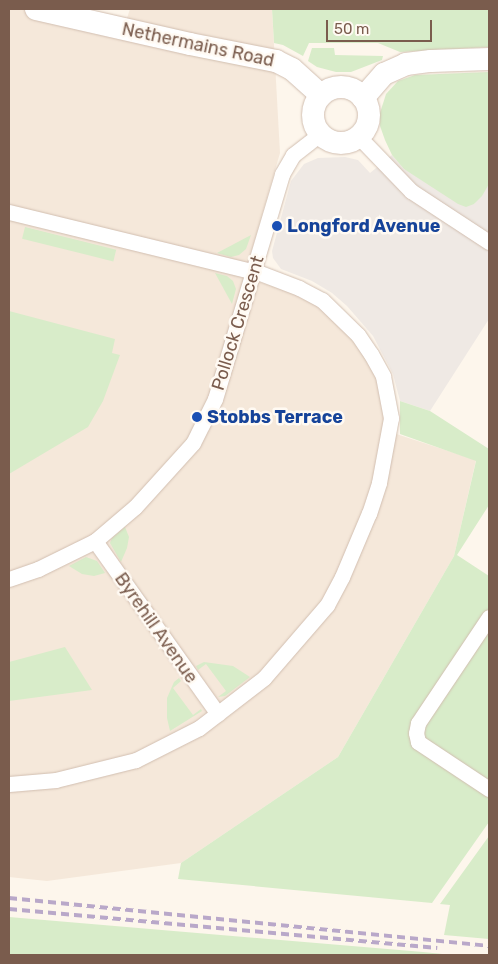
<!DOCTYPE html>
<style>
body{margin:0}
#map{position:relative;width:498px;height:964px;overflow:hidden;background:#fdf6ec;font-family:Rubik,sans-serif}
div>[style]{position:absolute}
.residential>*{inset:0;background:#f5e8da}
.industrial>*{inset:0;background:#efe9e4}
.green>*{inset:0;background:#d8ecc9;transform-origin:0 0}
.roads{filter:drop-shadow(0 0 1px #d1beb0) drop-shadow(0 0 1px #d1beb0)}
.street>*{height:15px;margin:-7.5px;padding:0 7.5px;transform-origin:7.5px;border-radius:7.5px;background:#fff}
.secondary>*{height:22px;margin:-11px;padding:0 11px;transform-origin:11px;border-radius:11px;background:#fff}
.secondary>.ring{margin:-11px;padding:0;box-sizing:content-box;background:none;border:22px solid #fff;border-radius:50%}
.rail>*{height:4px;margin-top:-2px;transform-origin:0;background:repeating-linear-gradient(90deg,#b9a8c9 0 8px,transparent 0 13px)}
.dots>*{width:14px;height:14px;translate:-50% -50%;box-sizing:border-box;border:2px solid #fffaf3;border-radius:50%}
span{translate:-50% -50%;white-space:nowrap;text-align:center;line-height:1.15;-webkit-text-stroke:5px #fffaf3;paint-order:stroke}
.street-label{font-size:18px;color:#7a5c4d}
.transit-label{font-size:18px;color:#164399;font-weight:700}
.left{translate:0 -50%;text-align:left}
.frame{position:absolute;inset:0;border:10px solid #7a5c4d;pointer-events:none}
.scale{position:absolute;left:326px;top:20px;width:106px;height:22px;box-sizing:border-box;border:2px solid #7a5c4d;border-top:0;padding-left:6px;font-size:15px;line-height:18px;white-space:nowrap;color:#7a5c4d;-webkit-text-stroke:4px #fffaf3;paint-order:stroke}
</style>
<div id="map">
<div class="residential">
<i style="clip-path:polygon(9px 9px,86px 9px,127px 18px,130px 9px,272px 9px,280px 153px,244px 277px,307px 298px,331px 315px,352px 337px,373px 370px,380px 390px,384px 410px,384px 430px,476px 460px,454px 556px,338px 757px,181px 863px,47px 881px,9px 877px)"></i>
</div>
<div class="industrial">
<i style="clip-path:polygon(392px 155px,404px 169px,474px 204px,489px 184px,489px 319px,430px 411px,400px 401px,393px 374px,373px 336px,347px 306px,332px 293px,312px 281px,281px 269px,273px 258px,272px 251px,291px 181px,304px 164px,318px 158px,345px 157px,358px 160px,370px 173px)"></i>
</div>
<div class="green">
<i style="clip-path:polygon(272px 9px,489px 9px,489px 47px,400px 52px,378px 43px,309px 43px,303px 56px,283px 45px,274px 43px)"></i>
<i style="clip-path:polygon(312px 48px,334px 48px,335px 55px,383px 56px,382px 60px,351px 72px,336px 72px,317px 67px,308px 61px)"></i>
<i style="clip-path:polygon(489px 72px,489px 184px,482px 196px,474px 204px,466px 207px,458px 204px,404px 169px,392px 155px,385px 140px,380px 126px,380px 113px,386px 94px,398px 81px,415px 75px)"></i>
<i style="left:25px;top:227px;width:94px;height:12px;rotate:14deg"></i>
<i style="clip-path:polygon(251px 235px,246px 249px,239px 255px,231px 257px,217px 253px)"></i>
<i style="clip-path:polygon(215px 273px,227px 276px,233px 281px,236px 289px,232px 304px)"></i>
<i style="clip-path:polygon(9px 311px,115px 339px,112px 353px,120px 355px,103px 401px,88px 427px,9px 474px)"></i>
<i style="clip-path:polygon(400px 401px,430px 411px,489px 449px,489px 505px,457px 555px,489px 576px,489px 608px,413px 723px,415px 746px,489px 798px,489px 822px,432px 903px,178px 879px,181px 863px,338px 757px,454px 556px,476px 461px,400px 434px)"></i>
<i style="clip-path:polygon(125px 527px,129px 537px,127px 548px,121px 562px,110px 543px,112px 538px)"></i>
<i style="clip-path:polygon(86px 557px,97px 561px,105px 573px,94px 576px,82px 574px,69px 566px)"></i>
<i style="clip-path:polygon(489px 629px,489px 782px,424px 741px,423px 733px,425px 725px)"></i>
<i style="clip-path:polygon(65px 647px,92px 690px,9px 701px,9px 662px)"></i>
<i style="clip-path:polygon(204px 662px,233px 666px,250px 677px,225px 696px,218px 697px,226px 691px,206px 664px,198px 670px,196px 666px)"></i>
<i style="clip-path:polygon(179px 678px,181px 681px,173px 688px,193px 715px,201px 709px,202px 711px,170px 731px,167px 718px,167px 698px,174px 682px)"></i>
<i style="clip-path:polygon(489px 836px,489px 939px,444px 935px,450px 905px,440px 904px)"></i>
<i style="clip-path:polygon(9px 917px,423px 952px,452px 955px,9px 955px)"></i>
</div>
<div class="roads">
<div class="street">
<i style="left:359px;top:137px;width:75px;rotate:46.1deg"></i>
<i style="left:411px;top:191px;width:93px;rotate:33.2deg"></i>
<i style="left:9px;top:212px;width:258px;rotate:13.7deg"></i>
<i style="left:260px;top:273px;width:42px;rotate:21deg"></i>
<i style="left:299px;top:288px;width:26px;rotate:28deg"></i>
<i style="left:322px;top:300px;width:50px;rotate:44.2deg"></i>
<i style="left:358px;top:335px;width:23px;rotate:56deg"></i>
<i style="left:371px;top:354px;width:25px;rotate:61deg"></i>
<i style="left:383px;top:376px;width:43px;rotate:79.2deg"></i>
<i style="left:391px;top:418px;width:66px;rotate:100.5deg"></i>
<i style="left:379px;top:483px;width:32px;rotate:108deg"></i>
<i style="left:369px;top:513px;width:69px;rotate:112.9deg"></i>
<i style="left:342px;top:577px;width:32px;rotate:118deg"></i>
<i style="left:327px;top:605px;width:96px;rotate:130.8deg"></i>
<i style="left:264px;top:678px;width:82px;rotate:142.4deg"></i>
<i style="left:199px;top:728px;width:71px;rotate:153.1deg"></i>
<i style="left:136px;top:760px;width:82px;rotate:166deg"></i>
<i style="left:56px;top:780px;width:47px;rotate:175.1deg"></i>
<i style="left:95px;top:541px;width:212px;rotate:54.6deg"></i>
<i style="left:9px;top:579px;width:31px;rotate:-19deg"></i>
<i style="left:38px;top:569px;width:64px;rotate:-26.2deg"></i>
<i style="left:95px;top:541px;width:52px;rotate:-40.4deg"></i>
<i style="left:135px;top:507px;width:86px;rotate:-47.8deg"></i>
<i style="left:193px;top:443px;width:49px;rotate:-63.4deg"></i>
<i style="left:215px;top:399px;width:235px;rotate:-73.4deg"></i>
<i style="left:282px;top:174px;width:22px;rotate:-60deg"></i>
<i style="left:293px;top:155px;width:34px;rotate:-38deg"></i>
<i style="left:489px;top:617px;width:128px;rotate:123.8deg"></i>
<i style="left:418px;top:723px;width:10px;rotate:101deg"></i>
<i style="left:416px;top:733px;width:9px;rotate:77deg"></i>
<i style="left:418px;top:742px;width:85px;rotate:33.5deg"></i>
</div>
<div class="secondary">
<i style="left:36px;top:9px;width:158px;rotate:12.8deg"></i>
<i style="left:190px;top:44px;width:88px;rotate:11.2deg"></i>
<i style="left:276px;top:61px;width:18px;rotate:27deg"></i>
<i style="left:292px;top:69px;width:39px;rotate:42deg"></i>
<i class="ring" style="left:313px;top:87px;width:34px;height:34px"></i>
<i style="left:363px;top:98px;width:32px;rotate:-49deg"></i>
<i style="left:384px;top:74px;width:24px;rotate:-24deg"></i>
<i style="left:406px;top:64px;width:25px;rotate:-7deg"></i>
<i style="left:431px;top:61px;width:58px;rotate:-2deg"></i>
</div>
</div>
<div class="rail">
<i style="left:9px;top:898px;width:482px;rotate:5.7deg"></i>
<i style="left:9px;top:909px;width:430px;rotate:5.2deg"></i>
</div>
<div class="dots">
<i style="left:277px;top:226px;background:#1a4fb4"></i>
<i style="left:197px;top:417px;background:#1a4fb4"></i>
</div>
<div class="street-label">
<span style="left:198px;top:45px;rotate:12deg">Nethermains Road</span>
<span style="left:238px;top:323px;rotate:-73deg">Pollock Crescent</span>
<span style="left:156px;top:628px;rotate:55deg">Byrehill Avenue</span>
</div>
<div class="transit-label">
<span class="left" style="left:287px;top:226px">Longford Avenue</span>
<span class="left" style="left:207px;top:417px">Stobbs Terrace</span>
</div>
<div class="frame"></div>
<div class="scale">50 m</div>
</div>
